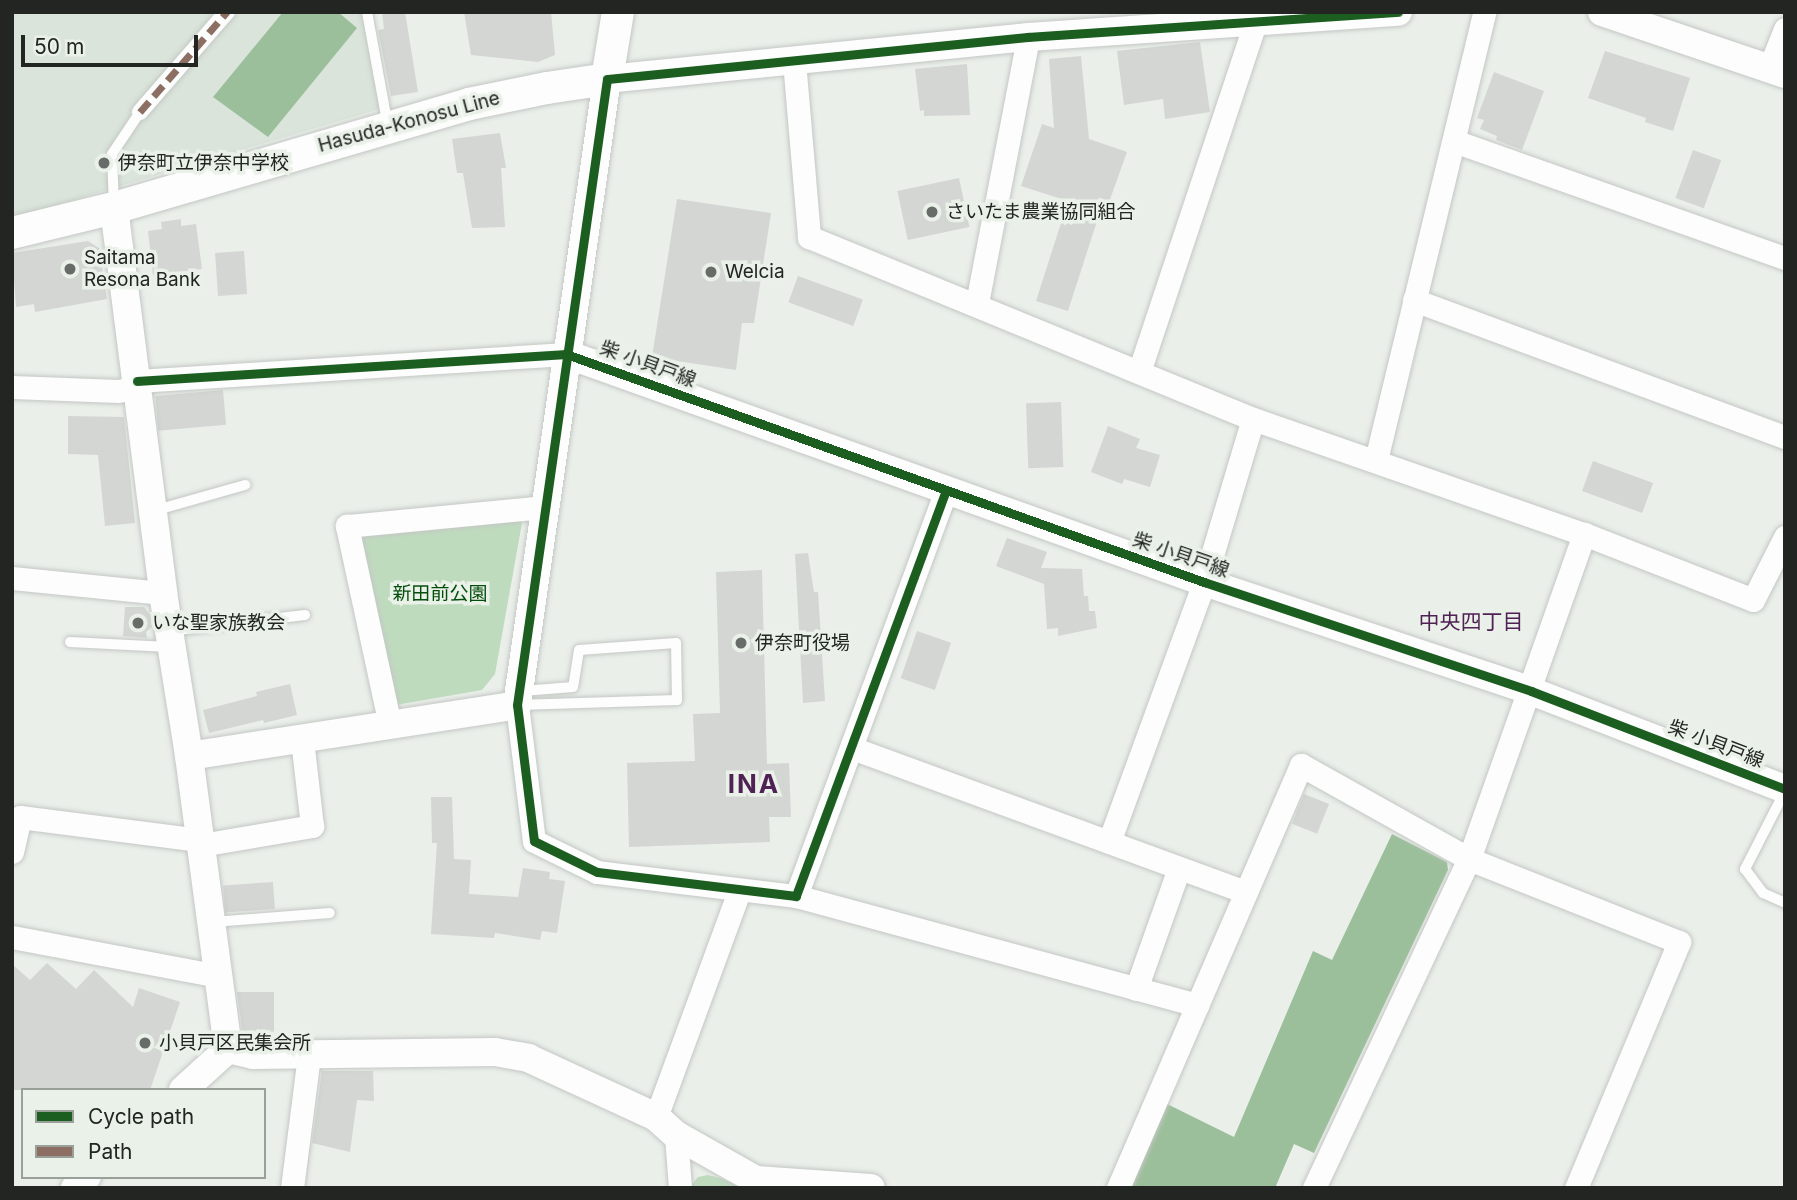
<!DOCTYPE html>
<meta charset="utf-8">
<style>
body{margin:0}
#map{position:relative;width:1797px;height:1200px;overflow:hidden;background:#eaefea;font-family:Inter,"Noto Sans JP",sans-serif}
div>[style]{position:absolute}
.built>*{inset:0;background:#dae4da}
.green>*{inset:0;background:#bfdbbe}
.water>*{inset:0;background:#9cbf9b}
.building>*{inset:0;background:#d3d6d3;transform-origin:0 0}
.roads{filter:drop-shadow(0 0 2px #c4c7c4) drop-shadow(0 0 2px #c4c7c4)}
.service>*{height:10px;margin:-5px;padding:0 5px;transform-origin:5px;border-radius:5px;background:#fcfdfc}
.pedestrian>*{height:16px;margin:-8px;padding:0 8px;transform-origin:8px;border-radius:8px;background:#fcfdfc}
.minor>*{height:23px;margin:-11.5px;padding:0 11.5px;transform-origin:11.5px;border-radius:11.5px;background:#fcfdfc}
.tertiary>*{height:28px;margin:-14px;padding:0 14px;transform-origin:14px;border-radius:14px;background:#fcfdfc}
.secondary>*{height:32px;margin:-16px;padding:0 16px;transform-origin:16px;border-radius:16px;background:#fcfdfc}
.quiet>*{height:7px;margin-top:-3.5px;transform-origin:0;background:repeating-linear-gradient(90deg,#8d6e63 0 14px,transparent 0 21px)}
.cycleway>*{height:9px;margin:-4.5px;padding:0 4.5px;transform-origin:4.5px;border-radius:4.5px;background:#1b5e20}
.dots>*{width:19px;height:19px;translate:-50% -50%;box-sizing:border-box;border:4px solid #e9f1e8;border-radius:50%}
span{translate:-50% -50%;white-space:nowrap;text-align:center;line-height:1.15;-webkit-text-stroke:7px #e9f1e8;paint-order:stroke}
.street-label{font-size:19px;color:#222522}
.poi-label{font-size:19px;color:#222522}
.left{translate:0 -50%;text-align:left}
.park-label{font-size:19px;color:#044e0b}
.neighbourhood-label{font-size:21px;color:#4f2154}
.district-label{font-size:26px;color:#4f2154;font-weight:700;letter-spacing:2px}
.frame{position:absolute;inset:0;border:14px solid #222522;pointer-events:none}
.legend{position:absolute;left:21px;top:1088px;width:245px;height:91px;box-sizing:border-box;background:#e9f1e8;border:2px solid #999f99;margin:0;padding:9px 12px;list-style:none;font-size:21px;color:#222522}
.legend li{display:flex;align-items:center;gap:14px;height:35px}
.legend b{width:35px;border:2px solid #999f99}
.scale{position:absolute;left:21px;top:35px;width:177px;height:32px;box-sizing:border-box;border:4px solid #222522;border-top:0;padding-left:9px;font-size:21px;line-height:24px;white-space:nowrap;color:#222522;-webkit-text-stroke:5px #e9f1e8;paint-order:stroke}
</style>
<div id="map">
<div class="built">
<i style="clip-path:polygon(12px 12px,362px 12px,380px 109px,12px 218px)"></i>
</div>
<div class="green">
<i style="clip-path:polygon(516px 517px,522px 523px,495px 674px,482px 690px,396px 705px,358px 538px,363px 531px)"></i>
<i style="clip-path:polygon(708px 1175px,720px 1178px,743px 1188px,689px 1188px,698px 1177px)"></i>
</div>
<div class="water">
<i style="clip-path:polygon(283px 12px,338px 12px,357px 28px,268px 137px,213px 97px)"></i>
<i style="clip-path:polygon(1392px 834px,1447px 862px,1448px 870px,1314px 1153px,1294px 1144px,1275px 1188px,1128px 1188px,1165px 1103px,1234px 1137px,1313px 951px,1332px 960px)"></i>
</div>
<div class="building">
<i style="clip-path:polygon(382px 12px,405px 12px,418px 92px,391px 96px,378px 30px,384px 29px)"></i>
<i style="clip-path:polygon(464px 12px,551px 12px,555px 55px,538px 62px,471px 55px)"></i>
<i style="clip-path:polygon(1200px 42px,1210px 112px,1165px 119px,1163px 99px,1124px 105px,1117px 51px)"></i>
<i style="clip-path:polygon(1605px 51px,1690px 78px,1673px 131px,1645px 122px,1646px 118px,1588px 98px)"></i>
<i style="clip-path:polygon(1081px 56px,1089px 139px,1127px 152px,1103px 219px,1098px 218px,1068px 311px,1036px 301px,1068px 201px,1021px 186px,1042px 124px,1054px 128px,1049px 59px)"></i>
<i style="clip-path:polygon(967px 64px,970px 115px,924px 116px,924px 110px,920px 111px,915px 69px)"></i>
<i style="clip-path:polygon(1494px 72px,1544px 91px,1522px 150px,1496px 140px,1497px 136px,1480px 129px,1484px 120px,1477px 118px)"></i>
<i style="clip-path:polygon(500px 133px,506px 168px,501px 168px,505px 227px,472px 228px,463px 173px,457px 173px,452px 139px)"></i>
<i style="left:1693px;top:150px;width:30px;height:51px;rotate:20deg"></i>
<i style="left:959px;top:178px;width:50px;height:63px;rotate:78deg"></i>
<i style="clip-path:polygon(677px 199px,771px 213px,754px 323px,742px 323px,736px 370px,652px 357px)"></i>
<i style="clip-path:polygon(181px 219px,181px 226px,196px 224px,202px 269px,153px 275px,148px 231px,162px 229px,161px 222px)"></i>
<i style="clip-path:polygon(88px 241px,99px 248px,107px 299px,35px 312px,34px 304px,16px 307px,12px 253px)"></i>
<i style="left:244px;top:251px;width:43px;height:29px;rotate:86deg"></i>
<i style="left:798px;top:276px;width:69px;height:28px;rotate:20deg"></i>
<i style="left:223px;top:390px;width:35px;height:68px;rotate:85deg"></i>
<i style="left:1061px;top:402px;width:65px;height:35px;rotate:88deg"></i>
<i style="clip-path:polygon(68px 416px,124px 417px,135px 523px,105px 526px,98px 455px,68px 454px)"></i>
<i style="clip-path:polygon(1108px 426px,1140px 439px,1136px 448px,1160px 455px,1150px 487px,1124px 479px,1122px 484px,1091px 472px)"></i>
<i style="left:1593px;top:461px;width:64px;height:32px;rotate:20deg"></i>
<i style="clip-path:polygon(1007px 538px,1047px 552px,1041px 568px,1082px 569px,1084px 596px,1088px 596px,1089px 611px,1095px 611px,1097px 628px,1058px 636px,1058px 628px,1047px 629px,1044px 584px,996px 566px)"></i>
<i style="clip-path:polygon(808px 553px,814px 592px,818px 592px,825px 701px,803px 703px,795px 554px)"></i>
<i style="clip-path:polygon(762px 570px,767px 764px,789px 763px,791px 817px,769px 817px,770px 842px,629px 847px,627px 763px,695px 761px,693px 714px,720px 713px,716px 572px)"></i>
<i style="clip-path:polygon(125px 607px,144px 607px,150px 615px,152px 627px,146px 632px,147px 638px,123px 636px)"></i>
<i style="left:917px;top:631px;width:36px;height:50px;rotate:19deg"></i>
<i style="clip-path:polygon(290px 684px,297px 715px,264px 723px,263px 720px,209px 733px,203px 710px,257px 696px,256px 692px)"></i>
<i style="left:1304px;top:794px;width:27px;height:32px;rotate:22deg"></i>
<i style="clip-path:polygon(431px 797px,452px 797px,454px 859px,471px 860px,469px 894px,518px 897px,523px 868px,550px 872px,549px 879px,565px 881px,557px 933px,542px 931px,540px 940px,495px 933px,494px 938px,431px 934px,437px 843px,432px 843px)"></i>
<i style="left:273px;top:882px;width:27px;height:50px;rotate:86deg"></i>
<i style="clip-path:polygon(47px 963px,76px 989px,94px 970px,133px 1007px,139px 988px,180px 1002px,150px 1090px,12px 1090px,12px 964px,30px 980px)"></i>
<i style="clip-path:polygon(237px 992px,274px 992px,274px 1038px,243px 1035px)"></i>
<i style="clip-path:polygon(322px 1071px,373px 1071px,374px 1101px,357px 1100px,350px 1152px,312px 1143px)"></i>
</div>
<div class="roads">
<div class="service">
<i style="left:367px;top:12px;width:116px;rotate:79.6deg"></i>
<i style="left:114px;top:206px;width:52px;rotate:-92.2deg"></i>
<i style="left:112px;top:154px;width:50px;rotate:-56.3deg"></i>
<i style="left:153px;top:511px;width:96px;rotate:-15.8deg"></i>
<i style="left:169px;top:631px;width:137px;rotate:-6.7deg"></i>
<i style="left:70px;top:642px;width:99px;rotate:2.9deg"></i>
<i style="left:517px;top:705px;width:160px;rotate:-1.8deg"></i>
<i style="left:677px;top:700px;width:57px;rotate:-91deg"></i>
<i style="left:676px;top:643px;width:97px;rotate:175.9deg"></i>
<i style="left:579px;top:650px;width:37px;rotate:99deg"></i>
<i style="left:573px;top:687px;width:51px;rotate:175.5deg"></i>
<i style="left:1785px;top:791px;width:88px;rotate:117.1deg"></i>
<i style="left:1745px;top:869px;width:30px;rotate:53deg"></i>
<i style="left:1763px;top:893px;width:24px;rotate:24deg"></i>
<i style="left:213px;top:922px;width:117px;rotate:-4.4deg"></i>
</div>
<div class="pedestrian">
<i style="left:140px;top:112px;width:133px;rotate:-49deg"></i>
</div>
<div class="minor">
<i style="left:794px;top:61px;width:177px;rotate:85.1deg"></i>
<i style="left:809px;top:237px;width:480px;rotate:22.3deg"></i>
<i style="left:1253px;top:419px;width:350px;rotate:19.2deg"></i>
<i style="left:1584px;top:534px;width:181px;rotate:21.3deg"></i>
<i style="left:1753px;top:600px;width:71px;rotate:-63.1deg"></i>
<i style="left:1769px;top:69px;width:43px;rotate:-68.2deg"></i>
<i style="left:1454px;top:141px;width:351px;rotate:19.5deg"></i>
<i style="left:1414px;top:300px;width:395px;rotate:20.3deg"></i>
<i style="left:977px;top:303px;width:271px;rotate:-79.1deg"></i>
<i style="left:1139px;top:372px;width:379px;rotate:-71.6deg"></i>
<i style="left:137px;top:381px;width:430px;rotate:-3.6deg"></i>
<i style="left:12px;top:387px;width:106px;rotate:2.2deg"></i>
<i style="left:118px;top:391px;width:20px;rotate:-11deg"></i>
<i style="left:1376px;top:460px;width:461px;rotate:-76.4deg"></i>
<i style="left:12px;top:578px;width:152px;rotate:5.7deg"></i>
<i style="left:517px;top:705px;width:137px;rotate:82.9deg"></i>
<i style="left:534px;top:841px;width:70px;rotate:26.2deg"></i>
<i style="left:597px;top:872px;width:200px;rotate:6.9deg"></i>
<i style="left:796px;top:896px;width:433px;rotate:-69.7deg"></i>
<i style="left:390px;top:725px;width:204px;rotate:-102.2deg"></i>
<i style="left:347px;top:526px;width:198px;rotate:-5.5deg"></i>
<i style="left:852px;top:748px;width:419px;rotate:20.1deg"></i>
<i style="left:1109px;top:842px;width:277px;rotate:-69.9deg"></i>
<i style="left:1204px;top:582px;width:170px;rotate:-73.3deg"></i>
<i style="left:201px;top:845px;width:113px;rotate:-9.7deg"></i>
<i style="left:312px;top:826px;width:88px;rotate:-96.6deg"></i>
<i style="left:12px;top:852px;width:36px;rotate:-77deg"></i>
<i style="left:20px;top:817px;width:181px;rotate:7.3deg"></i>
<i style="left:796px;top:896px;width:416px;rotate:15.2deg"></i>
<i style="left:12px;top:937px;width:211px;rotate:10.7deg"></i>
<i style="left:1136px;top:989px;width:128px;rotate:-70.4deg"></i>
<i style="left:656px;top:1117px;width:241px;rotate:-69.8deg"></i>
<i style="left:676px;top:1135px;width:53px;rotate:85.7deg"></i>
<i style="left:292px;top:1188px;width:133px;rotate:-82.7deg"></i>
<i style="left:1118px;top:1188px;width:461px;rotate:-66.6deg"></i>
<i style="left:1301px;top:765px;width:193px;rotate:29.2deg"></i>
<i style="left:1469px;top:859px;width:226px;rotate:21.6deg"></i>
<i style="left:1679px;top:942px;width:267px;rotate:112.7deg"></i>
<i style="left:1314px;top:1188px;width:364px;rotate:-64.8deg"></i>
<i style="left:1469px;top:859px;width:345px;rotate:-70.5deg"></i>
</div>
<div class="tertiary">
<i style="left:1602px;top:12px;width:193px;rotate:18.7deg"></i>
<i style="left:114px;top:208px;width:388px;rotate:82.7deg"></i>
<i style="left:163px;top:593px;width:165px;rotate:80.9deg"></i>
<i style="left:189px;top:756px;width:296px;rotate:82.4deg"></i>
<i style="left:566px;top:354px;width:678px;rotate:19.67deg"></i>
<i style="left:1204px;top:582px;width:345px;rotate:18.4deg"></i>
<i style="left:1531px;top:691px;width:272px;rotate:21.1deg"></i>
<i style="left:189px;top:756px;width:332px;rotate:-8.8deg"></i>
<i style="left:517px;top:705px;width:632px;rotate:-81.82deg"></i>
<i style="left:607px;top:79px;width:423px;rotate:-5.7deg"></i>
<i style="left:1028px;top:37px;width:371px;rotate:-3.9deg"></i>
<i style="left:228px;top:1049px;width:26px;rotate:13deg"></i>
<i style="left:253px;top:1055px;width:242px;rotate:-0.7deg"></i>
<i style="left:495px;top:1052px;width:34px;rotate:10deg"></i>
<i style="left:528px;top:1058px;width:141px;rotate:24.7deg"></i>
<i style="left:656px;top:1117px;width:27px;rotate:42deg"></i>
<i style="left:676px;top:1135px;width:92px;rotate:29.4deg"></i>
<i style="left:756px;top:1180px;width:115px;rotate:4deg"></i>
<i style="left:183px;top:1090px;width:61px;rotate:-42.3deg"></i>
<i style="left:75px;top:1188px;width:16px;rotate:-43deg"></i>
</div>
<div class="secondary">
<i style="left:12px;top:233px;width:105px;rotate:-13.8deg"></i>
<i style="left:114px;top:208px;width:370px;rotate:-16.3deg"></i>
<i style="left:469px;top:104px;width:80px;rotate:-11.6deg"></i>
<i style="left:547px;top:88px;width:61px;rotate:-8.5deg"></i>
<i style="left:607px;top:79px;width:68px;rotate:-80.7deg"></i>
</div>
</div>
<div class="quiet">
<i style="left:140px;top:112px;width:133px;rotate:-49deg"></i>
</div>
<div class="cycleway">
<i style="left:137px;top:381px;width:430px;rotate:-3.6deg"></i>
<i style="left:566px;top:354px;width:678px;rotate:19.67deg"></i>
<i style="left:1204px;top:582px;width:345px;rotate:18.4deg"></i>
<i style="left:1531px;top:691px;width:272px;rotate:21.1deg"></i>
<i style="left:946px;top:490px;width:433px;rotate:110.3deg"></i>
<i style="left:796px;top:896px;width:200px;rotate:-173.1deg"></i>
<i style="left:597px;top:872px;width:70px;rotate:-153.8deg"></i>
<i style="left:534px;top:841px;width:137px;rotate:-97.1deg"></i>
<i style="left:517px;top:705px;width:632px;rotate:-81.82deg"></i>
<i style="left:607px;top:79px;width:423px;rotate:-5.7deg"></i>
<i style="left:1028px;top:37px;width:371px;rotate:-3.9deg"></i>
</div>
<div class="dots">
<i style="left:104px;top:163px;background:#686c68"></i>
<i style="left:932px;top:212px;background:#686c68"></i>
<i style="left:70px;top:269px;background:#686c68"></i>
<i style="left:711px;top:272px;background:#686c68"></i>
<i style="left:138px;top:623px;background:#686c68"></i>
<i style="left:741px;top:643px;background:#686c68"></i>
<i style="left:145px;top:1043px;background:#686c68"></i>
</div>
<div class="street-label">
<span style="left:409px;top:122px;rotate:-15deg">Hasuda-Konosu Line</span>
<span style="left:648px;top:364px;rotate:20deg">柴 小貝戸線</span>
<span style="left:1181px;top:555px;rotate:19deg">柴 小貝戸線</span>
<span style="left:1716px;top:744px;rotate:21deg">柴 小貝戸線</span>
</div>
<div class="poi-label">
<span class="left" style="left:118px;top:163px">伊奈町立伊奈中学校</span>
<span class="left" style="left:946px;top:212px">さいたま農業協同組合</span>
<span class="left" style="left:84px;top:269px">Saitama<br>Resona Bank</span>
<span class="left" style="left:725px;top:272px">Welcia</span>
<span class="left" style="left:152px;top:623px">いな聖家族教会</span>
<span class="left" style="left:755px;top:643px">伊奈町役場</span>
<span class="left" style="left:159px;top:1043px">小貝戸区民集会所</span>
</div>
<div class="park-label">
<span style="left:440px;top:594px">新田前公園</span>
</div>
<div class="neighbourhood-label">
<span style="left:1471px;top:622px">中央四丁目</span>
</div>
<div class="district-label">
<span style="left:754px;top:784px">INA</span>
</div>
<div class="frame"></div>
<ul class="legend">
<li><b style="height:9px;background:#1b5e20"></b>Cycle path</li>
<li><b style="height:9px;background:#8d6e63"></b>Path</li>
</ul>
<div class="scale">50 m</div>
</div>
